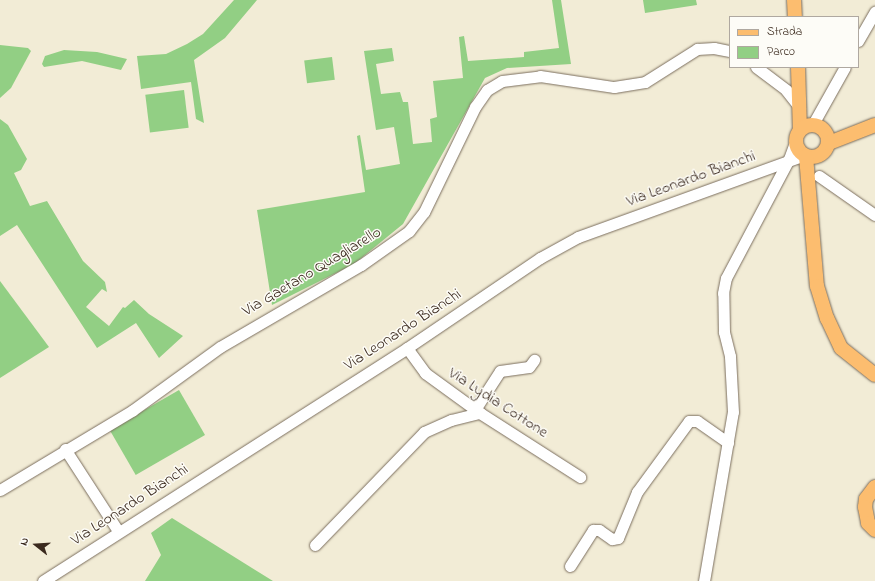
<!DOCTYPE html>
<style>
body{margin:0}
#map{position:relative;width:875px;height:581px;overflow:hidden;background:#f2ecd6;font-family:"Indie Flower",sans-serif}
div>[style]{position:absolute}
.green>*{inset:0;background:#92cf84;transform-origin:0 0}
.roads{filter:drop-shadow(0 0 1px #7b6e5e) drop-shadow(0 0 1px #7b6e5e)}
.minor>*{height:11px;margin:-5.5px;padding:0 5.5px;transform-origin:5.5px;border-radius:5.5px;background:#fff}
.major>*{height:14px;margin:-7px;padding:0 7px;transform-origin:7px;border-radius:7px;background:#fcbd6f}
.major>.ring{margin:-7px;padding:0;box-sizing:content-box;background:none;border:14px solid #fcbd6f;border-radius:50%}
span{translate:-50% -50%;white-space:nowrap;text-align:center;line-height:1.15;-webkit-text-stroke:3px #fdfcf7;paint-order:stroke}
.street-label{font-size:16px;color:#3b2a1e}
.legend{position:absolute;left:729px;top:16px;width:130px;height:52px;box-sizing:border-box;background:#fdfcf7;border:1px solid #afa8a0;margin:0;padding:5px 7px;list-style:none;font-size:12px;color:#3b2a1e}
.legend li{display:flex;align-items:center;gap:8px;height:20px}
.legend b{width:20px;border:1px solid #afa8a0}
.north{position:absolute;left:16px;top:525px;width:40px;height:40px;-webkit-text-stroke:3px #fdfcf7;paint-order:stroke;rotate:287deg;font-size:11px;font-weight:700;line-height:16px;text-align:center;color:#3b2a1e}
.north::after{content:'';display:block;margin:auto;width:14px;height:18px;background:#3b2a1e;clip-path:polygon(50% 0,100% 100%,50% 72%,0 100%)}
</style>
<div id="map">
<div class="green">
<i style="clip-path:polygon(234px 0,257px 0,225px 38px,194px 60px,204px 123px,196px 119px,191px 82px,141px 89px,137px 56px,166px 54px,187px 44px,203px 34px)"></i>
<i style="clip-path:polygon(552px 0,561px 0,571px 64px,507px 68px,485px 78px,403px 224px,354px 264px,272px 305px,257px 210px,365px 192px,357px 136px,360px 135px,366px 170px,400px 164px,394px 127px,376px 130px,364px 51px,392px 48px,394px 61px,376px 64px,381px 94px,400px 92px,403px 102px,408px 102px,413px 144px,432px 142px,430px 119px,437px 117px,433px 81px,463px 78px,459px 37px,464px 36px,468px 61px,524px 57px,524px 52px,559px 48px)"></i>
<i style="clip-path:polygon(643px 0,696px 0,697px 5px,645px 13px)"></i>
<i style="clip-path:polygon(0 45px,28px 48px,31px 51px,11px 88px,0 98px)"></i>
<i style="clip-path:polygon(64px 50px,97px 52px,127px 59px,121px 70px,82px 61px,44px 67px,42px 64px,45px 56px)"></i>
<i style="left:332px;top:57px;width:23px;height:28px;rotate:83deg"></i>
<i style="left:184px;top:90px;width:38px;height:39px;rotate:83deg"></i>
<i style="clip-path:polygon(0 119px,8px 125px,27px 159px,21px 170px,14px 173px,30px 206px,47px 201px,83px 261px,105px 282px,107px 292px,102px 289px,86px 307px,109px 326px,123px 307px,125px 308px,134px 300px,149px 314px,183px 336px,159px 358px,136px 323px,97px 348px,17px 225px,0 236px)"></i>
<i style="clip-path:polygon(0 281px,49px 347px,0 378px)"></i>
<i style="left:179px;top:390px;width:52px;height:80px;rotate:60deg"></i>
<i style="clip-path:polygon(172px 518px,273px 581px,145px 581px,161px 555px,151px 533px)"></i>
</div>
<div class="roads">
<div class="minor">
<i style="left:858px;top:41px;width:34px;rotate:-60deg"></i>
<i style="left:756px;top:67px;width:38px;rotate:37deg"></i>
<i style="left:786px;top:90px;width:23px;rotate:52deg"></i>
<i style="left:813px;top:124px;width:65px;rotate:-60.7deg"></i>
<i style="left:819px;top:176px;width:68px;rotate:34.9deg"></i>
<i style="left:407px;top:348px;width:31px;rotate:54deg"></i>
<i style="left:425px;top:373px;width:68px;rotate:36deg"></i>
<i style="left:480px;top:413px;width:119px;rotate:32.6deg"></i>
<i style="left:476px;top:408px;width:44px;rotate:-57deg"></i>
<i style="left:500px;top:371px;width:29px;rotate:-8deg"></i>
<i style="left:529px;top:367px;width:9px;rotate:-54deg"></i>
<i style="left:65px;top:449px;width:98px;rotate:57.1deg"></i>
<i style="left:0;top:490px;width:155px;rotate:-31deg"></i>
<i style="left:133px;top:410px;width:107px;rotate:-35.9deg"></i>
<i style="left:220px;top:347px;width:163px;rotate:-30.2deg"></i>
<i style="left:361px;top:265px;width:59px;rotate:-35.3deg"></i>
<i style="left:409px;top:231px;width:24px;rotate:-52deg"></i>
<i style="left:424px;top:212px;width:117px;rotate:-64.1deg"></i>
<i style="left:475px;top:107px;width:21px;rotate:-55deg"></i>
<i style="left:487px;top:90px;width:17px;rotate:-31deg"></i>
<i style="left:502px;top:81px;width:38px;rotate:-7deg"></i>
<i style="left:540px;top:76px;width:75px;rotate:8.5deg"></i>
<i style="left:614px;top:87px;width:31px;rotate:-9deg"></i>
<i style="left:645px;top:82px;width:62px;rotate:-32.4deg"></i>
<i style="left:697px;top:49px;width:17px;rotate:-3deg"></i>
<i style="left:714px;top:48px;width:16px;rotate:11deg"></i>
<i style="left:315px;top:545px;width:157px;rotate:-46deg"></i>
<i style="left:424px;top:432px;width:30px;rotate:-24deg"></i>
<i style="left:451px;top:420px;width:30px;rotate:-14deg"></i>
<i style="left:570px;top:566px;width:43px;rotate:-57.4deg"></i>
<i style="left:593px;top:530px;width:6px"></i>
<i style="left:599px;top:530px;width:16px;rotate:35deg"></i>
<i style="left:612px;top:539px;width:6px;rotate:-9deg"></i>
<i style="left:618px;top:538px;width:50px;rotate:-67.6deg"></i>
<i style="left:637px;top:492px;width:88px;rotate:-53.8deg"></i>
<i style="left:689px;top:421px;width:8px"></i>
<i style="left:697px;top:421px;width:38px;rotate:35deg"></i>
<i style="left:43px;top:581px;width:432px;rotate:-32.6deg"></i>
<i style="left:407px;top:348px;width:161px;rotate:-34.1deg"></i>
<i style="left:540px;top:258px;width:43px;rotate:-28.9deg"></i>
<i style="left:578px;top:237px;width:240px;rotate:-19.9deg"></i>
<i style="left:704px;top:581px;width:171px;rotate:-80.3deg"></i>
<i style="left:733px;top:412px;width:56px;rotate:-93.1deg"></i>
<i style="left:730px;top:356px;width:25px;rotate:-104deg"></i>
<i style="left:724px;top:332px;width:39px;rotate:-91deg"></i>
<i style="left:723px;top:293px;width:15px;rotate:-79deg"></i>
<i style="left:726px;top:278px;width:135px;rotate:-62.1deg"></i>
<i style="left:789px;top:159px;width:20px;rotate:-70deg"></i>
</div>
<div class="major">
<i style="left:794px;top:0;width:17px;rotate:87deg"></i>
<i style="left:798px;top:67px;width:63px;rotate:88.2deg"></i>
<i class="ring" style="left:796px;top:125px;width:18px;height:18px"></i>
<i style="left:829px;top:143px;width:49px;rotate:-21.4deg"></i>
<i style="left:806px;top:156px;width:130px;rotate:85.2deg"></i>
<i style="left:817px;top:286px;width:34px;rotate:73deg"></i>
<i style="left:827px;top:318px;width:33px;rotate:65deg"></i>
<i style="left:841px;top:348px;width:43px;rotate:38.5deg"></i>
<i style="left:875px;top:487px;width:15px;rotate:127deg"></i>
<i style="left:866px;top:499px;width:8px;rotate:97deg"></i>
<i style="left:865px;top:507px;width:16px;rotate:79deg"></i>
<i style="left:868px;top:523px;width:10px;rotate:45deg"></i>
</div>
</div>
<div class="street-label">
<span style="left:691px;top:179px;rotate:-20deg">Via Leonardo Bianchi</span>
<span style="left:312px;top:272px;rotate:-31deg">Via Gaetano Quagliarello</span>
<span style="left:403px;top:330px;rotate:-33deg">Via Leonardo Bianchi</span>
<span style="left:498px;top:403px;rotate:33deg">Via Lydia Cottone</span>
<span style="left:130px;top:505px;rotate:-33deg">Via Leonardo Bianchi</span>
</div>
<ul class="legend">
<li><b style="height:5px;background:#fcbd6f"></b>Strada</li>
<li><b style="height:11px;background:#92cf84"></b>Parco</li>
</ul>
<div class="north">N</div>
</div>
